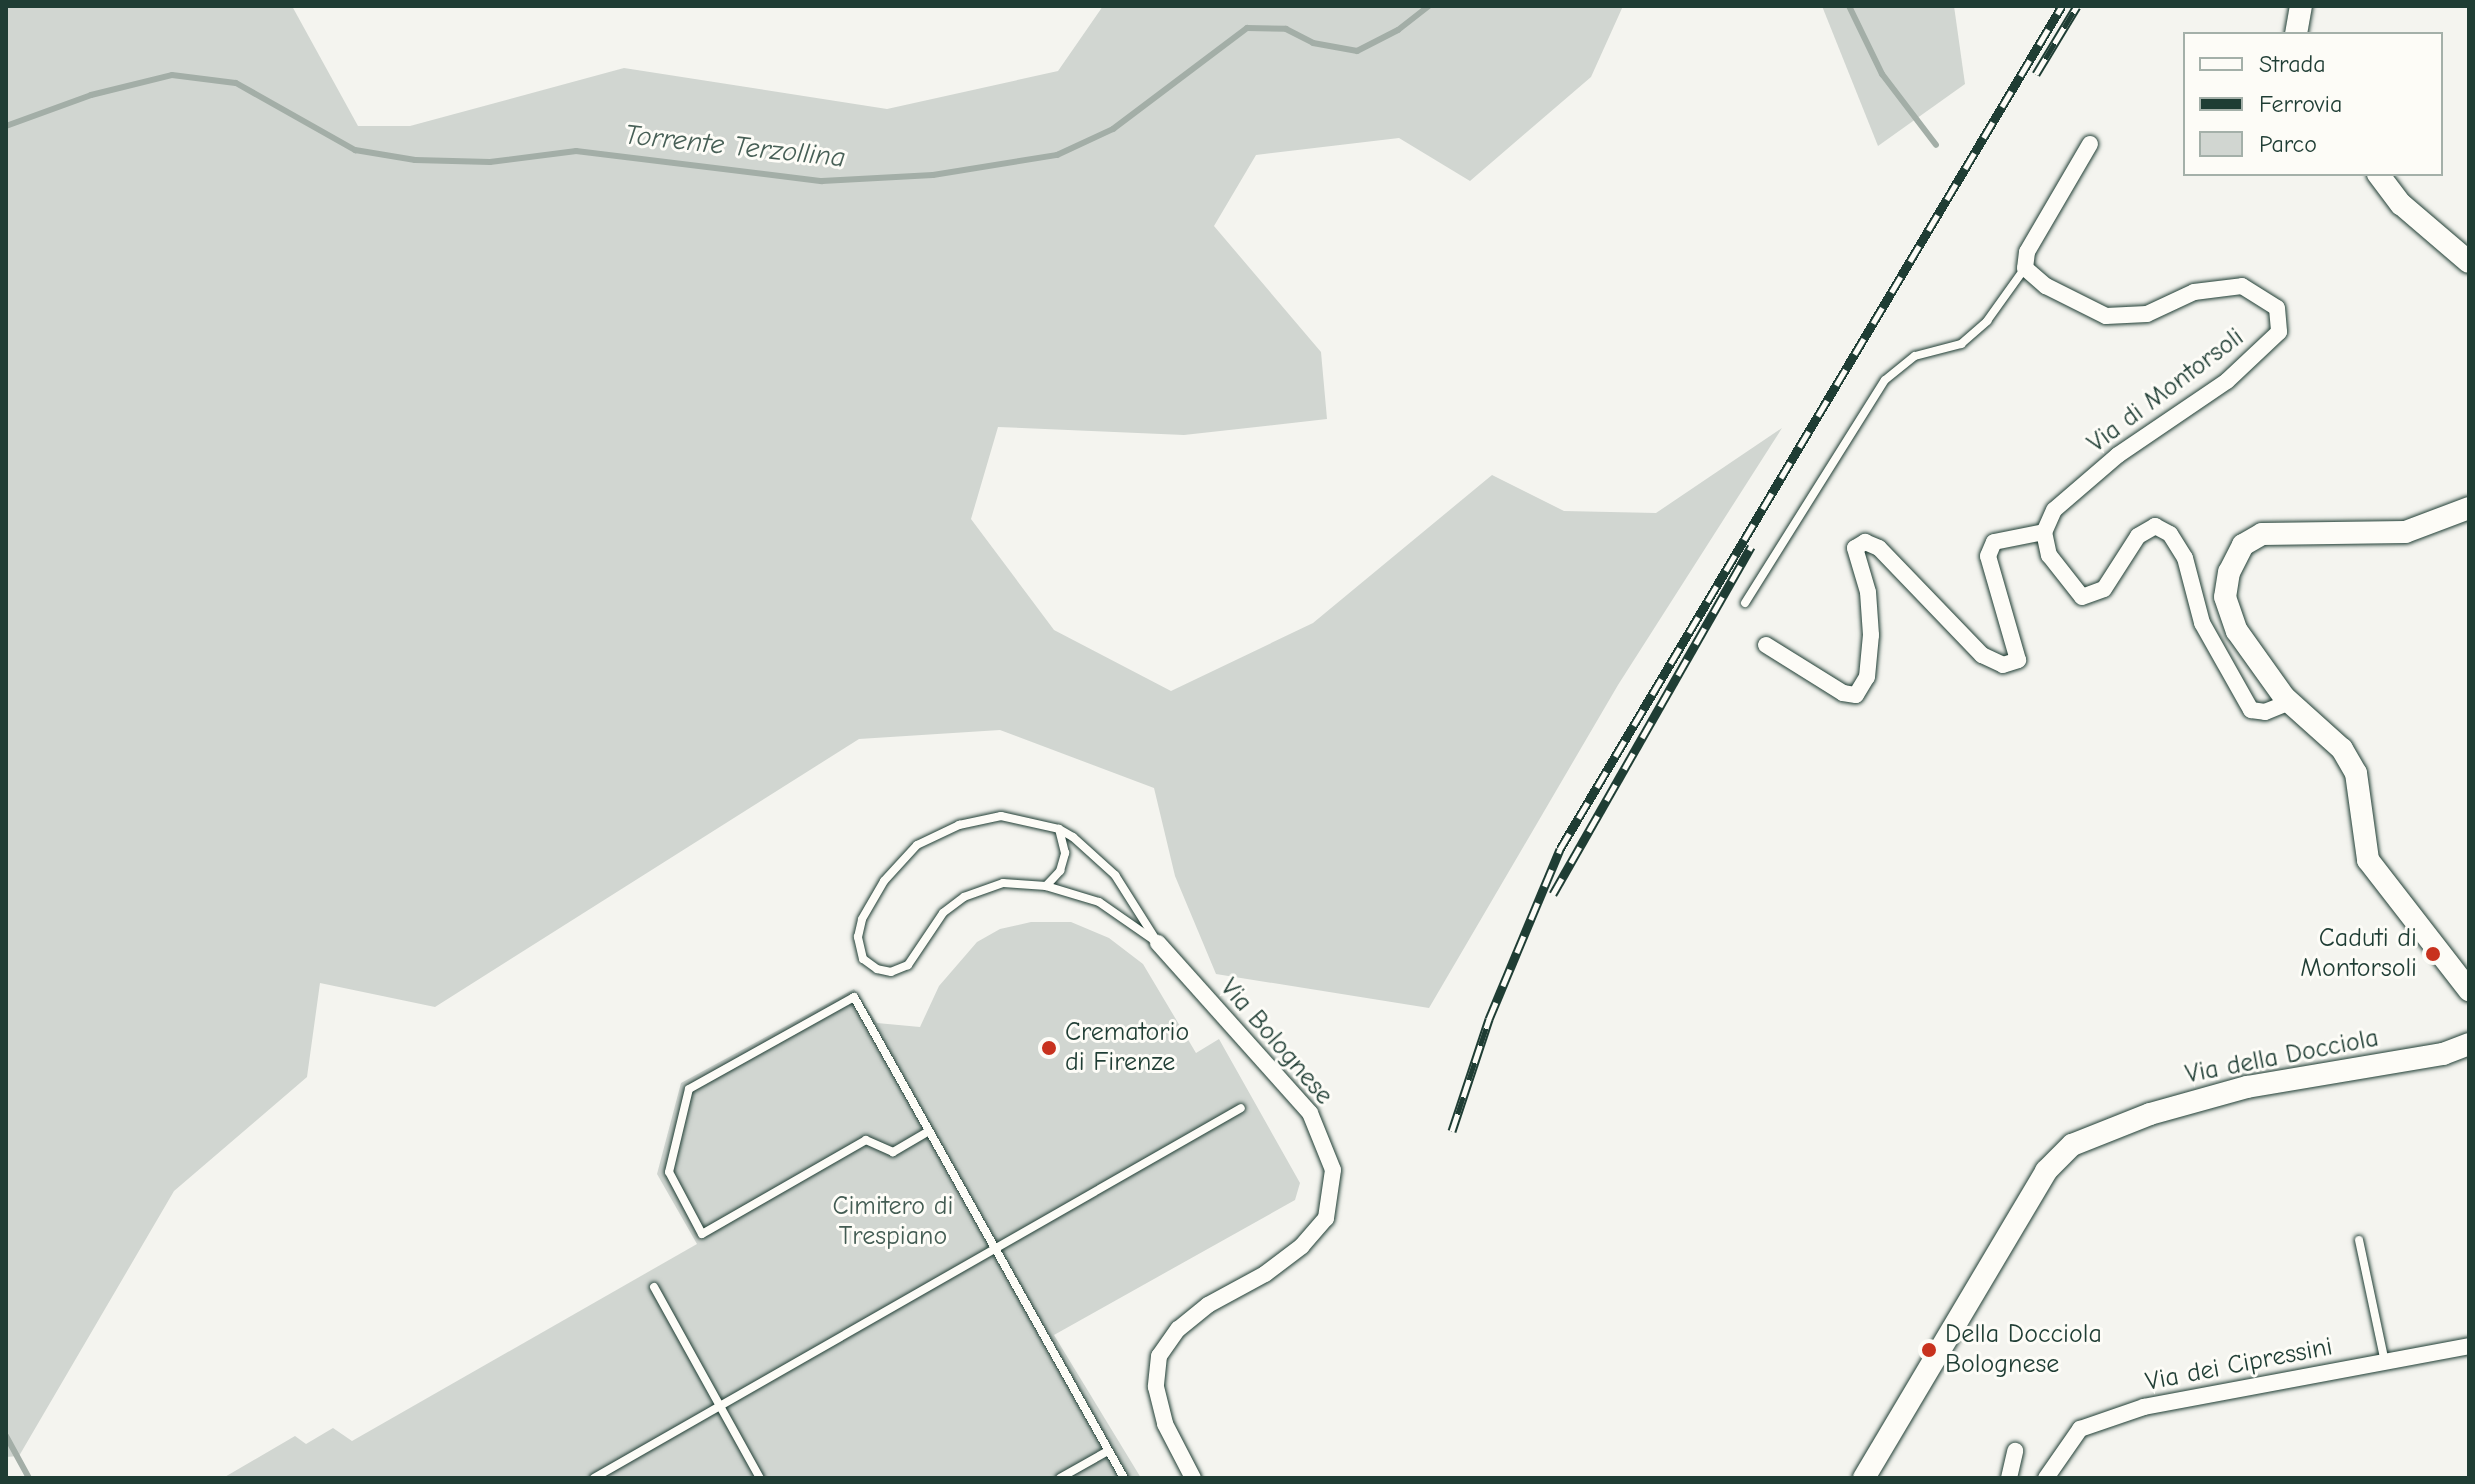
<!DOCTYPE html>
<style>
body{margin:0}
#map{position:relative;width:2475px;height:1484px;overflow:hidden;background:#f4f4ef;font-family:"Comic Neue",sans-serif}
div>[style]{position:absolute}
.green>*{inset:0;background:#d1d6d1}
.stream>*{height:6px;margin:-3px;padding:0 3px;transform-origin:3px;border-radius:3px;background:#a3aea7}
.roads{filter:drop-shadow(0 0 2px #1f3d34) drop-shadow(0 0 2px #1f3d34)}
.lane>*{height:8px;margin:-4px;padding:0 4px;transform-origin:4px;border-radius:4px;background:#fdfcf7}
.street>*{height:16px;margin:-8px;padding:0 8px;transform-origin:8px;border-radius:8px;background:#fdfcf7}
.secondary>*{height:22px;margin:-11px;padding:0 11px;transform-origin:11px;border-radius:11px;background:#fdfcf7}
.rail>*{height:9px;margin-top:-4.5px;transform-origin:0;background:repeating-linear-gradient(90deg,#fdfcf7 0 18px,#1f3d34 0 36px);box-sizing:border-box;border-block:2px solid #1f3d34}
.dots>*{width:22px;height:22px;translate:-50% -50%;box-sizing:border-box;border:4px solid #fdfcf7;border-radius:50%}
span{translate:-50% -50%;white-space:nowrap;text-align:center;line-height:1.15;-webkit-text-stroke:6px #fdfcf7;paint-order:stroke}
.street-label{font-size:26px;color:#1f3d34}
.poi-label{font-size:26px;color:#1f3d34}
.right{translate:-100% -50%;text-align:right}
.left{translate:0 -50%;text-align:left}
.park-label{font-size:26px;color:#435c53}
.water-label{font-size:28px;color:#475f56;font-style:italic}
.frame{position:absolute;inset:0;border:8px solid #1f3d34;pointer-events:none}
.legend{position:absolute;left:2183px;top:32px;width:260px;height:144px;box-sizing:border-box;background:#fdfcf7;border:2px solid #a4b0a9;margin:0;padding:10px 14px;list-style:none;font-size:24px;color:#1f3d34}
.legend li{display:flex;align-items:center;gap:16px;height:40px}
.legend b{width:40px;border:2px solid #a4b0a9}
</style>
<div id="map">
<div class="green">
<i style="clip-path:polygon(6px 6px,292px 6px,358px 126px,410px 126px,624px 68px,887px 109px,1058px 71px,1103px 6px,1623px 6px,1591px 77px,1470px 181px,1399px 138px,1256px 155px,1214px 226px,1321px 352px,1327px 419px,1184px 435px,998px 427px,971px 519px,1054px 630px,1171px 691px,1313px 623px,1492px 475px,1564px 511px,1656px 513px,1782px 428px,1618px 685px,1429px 1008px,1216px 974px,1175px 876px,1154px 788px,1000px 730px,859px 739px,435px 1007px,320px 983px,307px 1077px,174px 1191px,19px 1456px,6px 1457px)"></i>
<i style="clip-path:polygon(1822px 6px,1954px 6px,1965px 84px,1878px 146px)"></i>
<i style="clip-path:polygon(1031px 922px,1071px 922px,1109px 938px,1143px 964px,1196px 1053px,1219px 1039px,1300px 1183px,1295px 1200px,1054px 1335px,1141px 1478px,223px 1478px,295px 1436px,306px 1444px,333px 1428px,352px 1441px,697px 1244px,657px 1174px,681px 1083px,854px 989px,877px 1023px,920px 1027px,939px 986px,977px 942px,1000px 929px)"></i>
</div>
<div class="stream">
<i style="left:1849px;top:6px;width:76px;rotate:64.1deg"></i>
<i style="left:1882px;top:74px;width:89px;rotate:52.7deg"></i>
<i style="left:6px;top:126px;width:90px;rotate:-20deg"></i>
<i style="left:91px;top:95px;width:83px;rotate:-13.9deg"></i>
<i style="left:172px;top:75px;width:64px;rotate:7.1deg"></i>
<i style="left:236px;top:83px;width:137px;rotate:29.4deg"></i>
<i style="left:355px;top:150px;width:61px;rotate:9.5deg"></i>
<i style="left:415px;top:160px;width:75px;rotate:1.5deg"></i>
<i style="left:490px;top:162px;width:87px;rotate:-7.3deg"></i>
<i style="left:576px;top:151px;width:248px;rotate:7deg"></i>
<i style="left:822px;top:181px;width:111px;rotate:-3.1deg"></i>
<i style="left:933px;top:175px;width:126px;rotate:-9.2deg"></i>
<i style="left:1057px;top:155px;width:62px;rotate:-24.9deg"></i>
<i style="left:1113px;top:129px;width:168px;rotate:-37deg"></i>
<i style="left:1247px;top:28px;width:39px;rotate:1deg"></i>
<i style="left:1286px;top:29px;width:30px;rotate:27deg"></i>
<i style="left:1313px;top:43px;width:45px;rotate:10.3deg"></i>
<i style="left:1357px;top:51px;width:46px;rotate:-27.1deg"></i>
<i style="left:1398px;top:30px;width:39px;rotate:-38deg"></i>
<i style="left:6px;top:1436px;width:48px;rotate:61.3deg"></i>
</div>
<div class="roads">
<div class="lane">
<i style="left:1745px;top:603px;width:263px;rotate:-57.9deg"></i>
<i style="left:1885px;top:380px;width:38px;rotate:-39deg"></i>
<i style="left:1915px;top:356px;width:48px;rotate:-14.6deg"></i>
<i style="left:1961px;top:344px;width:35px;rotate:-41deg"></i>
<i style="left:1987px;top:321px;width:65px;rotate:-54.4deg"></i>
<i style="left:1001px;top:816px;width:59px;rotate:12.6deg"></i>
<i style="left:1059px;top:829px;width:16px;rotate:30deg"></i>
<i style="left:1073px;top:837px;width:57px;rotate:42.1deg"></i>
<i style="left:1115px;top:875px;width:80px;rotate:57.7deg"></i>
<i style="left:1158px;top:943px;width:72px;rotate:-145.2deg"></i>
<i style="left:1099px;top:902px;width:55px;rotate:-163.2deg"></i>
<i style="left:1046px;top:886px;width:43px;rotate:-176deg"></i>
<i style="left:1003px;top:883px;width:41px;rotate:160.3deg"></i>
<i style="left:964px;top:897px;width:26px;rotate:143deg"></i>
<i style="left:943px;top:913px;width:63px;rotate:123.9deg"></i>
<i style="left:908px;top:965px;width:18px;rotate:158deg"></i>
<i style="left:891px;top:972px;width:14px;rotate:-168deg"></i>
<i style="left:877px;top:969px;width:17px;rotate:-144deg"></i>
<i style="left:863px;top:959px;width:23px;rotate:-103deg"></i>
<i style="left:858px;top:937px;width:18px;rotate:-77deg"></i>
<i style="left:862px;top:919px;width:44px;rotate:-59.9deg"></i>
<i style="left:884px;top:881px;width:49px;rotate:-47.5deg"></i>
<i style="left:917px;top:845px;width:47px;rotate:-25.5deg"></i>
<i style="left:959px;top:825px;width:43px;rotate:-12.1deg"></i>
<i style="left:1046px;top:886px;width:21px;rotate:-47deg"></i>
<i style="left:1060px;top:871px;width:19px;rotate:-74deg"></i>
<i style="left:1065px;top:853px;width:25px;rotate:-104deg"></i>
<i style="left:929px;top:1131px;width:42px;rotate:149.7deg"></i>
<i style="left:893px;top:1152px;width:30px;rotate:-156deg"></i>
<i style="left:866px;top:1140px;width:189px;rotate:150.2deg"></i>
<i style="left:702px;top:1234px;width:70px;rotate:-118deg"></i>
<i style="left:669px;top:1172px;width:85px;rotate:-76.5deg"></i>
<i style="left:689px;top:1089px;width:189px;rotate:-29.1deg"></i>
<i style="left:854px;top:997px;width:552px;rotate:60.69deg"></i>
<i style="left:2359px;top:1240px;width:125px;rotate:78deg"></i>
<i style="left:654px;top:1287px;width:218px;rotate:61deg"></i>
<i style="left:594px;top:1478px;width:745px;rotate:-29.76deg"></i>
<i style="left:1060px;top:1478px;width:55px;rotate:-29.4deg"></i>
</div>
<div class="street">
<i style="left:2090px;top:144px;width:125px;rotate:120.3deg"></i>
<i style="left:2027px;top:252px;width:16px;rotate:97deg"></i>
<i style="left:2025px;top:268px;width:28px;rotate:41deg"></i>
<i style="left:2046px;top:286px;width:67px;rotate:26.6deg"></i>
<i style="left:2106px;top:316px;width:41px;rotate:-2.8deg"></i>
<i style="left:2147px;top:314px;width:52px;rotate:-25.1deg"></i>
<i style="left:2194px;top:292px;width:48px;rotate:-7.1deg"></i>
<i style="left:2242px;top:286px;width:41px;rotate:32.2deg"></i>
<i style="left:2277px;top:308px;width:24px;rotate:85deg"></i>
<i style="left:2279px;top:332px;width:71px;rotate:136.7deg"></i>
<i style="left:2227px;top:381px;width:132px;rotate:145.8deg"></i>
<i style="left:2118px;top:455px;width:84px;rotate:139.3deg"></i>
<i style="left:2054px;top:510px;width:24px;rotate:114deg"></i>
<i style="left:2044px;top:532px;width:24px;rotate:78deg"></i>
<i style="left:2049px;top:555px;width:53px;rotate:51.8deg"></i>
<i style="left:2082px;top:597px;width:23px;rotate:-20deg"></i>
<i style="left:2104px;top:589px;width:63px;rotate:-57.3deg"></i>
<i style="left:2138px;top:536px;width:20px;rotate:-30deg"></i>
<i style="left:2155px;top:526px;width:17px;rotate:28deg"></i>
<i style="left:2170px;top:534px;width:28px;rotate:58deg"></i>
<i style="left:2185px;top:558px;width:67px;rotate:75.3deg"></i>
<i style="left:2202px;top:623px;width:100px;rotate:60.6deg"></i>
<i style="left:2251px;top:710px;width:14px;rotate:8deg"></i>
<i style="left:2265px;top:712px;width:27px;rotate:-22deg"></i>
<i style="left:1766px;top:645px;width:91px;rotate:31.9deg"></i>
<i style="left:1843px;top:693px;width:13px;rotate:9deg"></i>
<i style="left:1856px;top:695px;width:21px;rotate:-59deg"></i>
<i style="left:1867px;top:677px;width:42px;rotate:-84.6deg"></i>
<i style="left:1871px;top:635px;width:43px;rotate:-94deg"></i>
<i style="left:1868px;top:592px;width:46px;rotate:-106.5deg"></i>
<i style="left:1855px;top:548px;width:12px;rotate:-31deg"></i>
<i style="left:1865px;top:542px;width:15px;rotate:23deg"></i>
<i style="left:1879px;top:548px;width:149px;rotate:46.1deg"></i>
<i style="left:1982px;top:655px;width:23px;rotate:25deg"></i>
<i style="left:2003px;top:665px;width:16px;rotate:-18deg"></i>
<i style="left:2018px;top:660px;width:108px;rotate:-106.1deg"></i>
<i style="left:1988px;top:556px;width:15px;rotate:-67deg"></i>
<i style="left:1994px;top:542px;width:51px;rotate:-11.3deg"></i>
<i style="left:1158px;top:943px;width:228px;rotate:48.2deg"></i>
<i style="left:1310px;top:1113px;width:61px;rotate:68deg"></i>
<i style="left:1333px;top:1170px;width:49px;rotate:98.3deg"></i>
<i style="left:1326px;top:1218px;width:37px;rotate:131deg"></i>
<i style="left:1302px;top:1246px;width:46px;rotate:142.9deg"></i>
<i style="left:1265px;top:1274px;width:65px;rotate:151.5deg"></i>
<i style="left:1208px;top:1305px;width:38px;rotate:141deg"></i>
<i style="left:1178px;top:1329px;width:33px;rotate:125deg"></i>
<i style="left:1159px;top:1356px;width:31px;rotate:96deg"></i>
<i style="left:1156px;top:1387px;width:38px;rotate:76deg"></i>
<i style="left:1165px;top:1424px;width:61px;rotate:62.6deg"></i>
<i style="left:2009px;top:1478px;width:28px;rotate:-77deg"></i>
<i style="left:2046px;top:1478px;width:60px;rotate:-55.2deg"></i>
<i style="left:2080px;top:1429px;width:68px;rotate:-19deg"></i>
<i style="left:2144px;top:1407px;width:331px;rotate:-10.6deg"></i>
</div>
<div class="secondary">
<i style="left:2296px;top:34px;width:28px;rotate:-80deg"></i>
<i style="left:2378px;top:174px;width:38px;rotate:53deg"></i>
<i style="left:2401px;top:204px;width:89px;rotate:40.5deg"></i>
<i style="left:2469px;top:508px;width:68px;rotate:159.4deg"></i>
<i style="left:2405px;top:532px;width:143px;rotate:179.2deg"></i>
<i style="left:2262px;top:534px;width:22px;rotate:150deg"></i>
<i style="left:2243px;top:545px;width:30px;rotate:117deg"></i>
<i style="left:2229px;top:572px;width:25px;rotate:99deg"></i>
<i style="left:2225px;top:597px;width:36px;rotate:71deg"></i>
<i style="left:2237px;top:631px;width:81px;rotate:54.5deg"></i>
<i style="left:2284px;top:697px;width:78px;rotate:41.9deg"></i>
<i style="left:2342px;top:749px;width:28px;rotate:60deg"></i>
<i style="left:2356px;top:773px;width:88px;rotate:82.1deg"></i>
<i style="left:2368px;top:860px;width:165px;rotate:52.2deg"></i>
<i style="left:1864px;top:1478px;width:357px;rotate:-59.3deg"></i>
<i style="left:2046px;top:1171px;width:37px;rotate:-45deg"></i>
<i style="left:2072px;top:1145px;width:84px;rotate:-21.7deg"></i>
<i style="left:2150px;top:1114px;width:101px;rotate:-15.6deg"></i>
<i style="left:2247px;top:1087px;width:199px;rotate:-9.6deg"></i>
<i style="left:2443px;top:1054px;width:28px;rotate:-21deg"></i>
</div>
</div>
<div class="rail">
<i style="left:2036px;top:74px;width:79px;rotate:-58.9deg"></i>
<i style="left:1553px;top:894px;width:400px;rotate:-60.3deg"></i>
<i style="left:1452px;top:1131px;width:118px;rotate:-71.7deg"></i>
<i style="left:1489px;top:1019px;width:184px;rotate:-67.3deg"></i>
<i style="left:1560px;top:849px;width:981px;rotate:-59.23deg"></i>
</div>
<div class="dots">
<i style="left:2433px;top:954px;background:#c8321e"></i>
<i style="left:1049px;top:1048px;background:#c8321e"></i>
<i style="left:1929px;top:1350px;background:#c8321e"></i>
</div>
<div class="street-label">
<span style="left:2166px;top:391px;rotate:-37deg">Via di Montorsoli</span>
<span style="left:1276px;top:1042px;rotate:49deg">Via Bolognese</span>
<span style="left:2282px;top:1057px;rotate:-11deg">Via della Docciola</span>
<span style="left:2239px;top:1365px;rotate:-11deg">Via dei Cipressini</span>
</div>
<div class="poi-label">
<span class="right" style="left:2417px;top:954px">Caduti di<br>Montorsoli</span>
<span class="left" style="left:1065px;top:1048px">Crematorio<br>di Firenze</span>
<span class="left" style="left:1945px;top:1350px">Della Docciola<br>Bolognese</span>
</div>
<div class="park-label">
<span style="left:893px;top:1222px">Cimitero di<br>Trespiano</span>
</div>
<div class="water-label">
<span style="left:735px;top:146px;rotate:6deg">Torrente Terzollina</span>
</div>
<div class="frame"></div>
<ul class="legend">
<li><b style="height:10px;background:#fdfcf7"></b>Strada</li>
<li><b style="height:10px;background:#1f3d34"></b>Ferrovia</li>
<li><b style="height:22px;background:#d1d6d1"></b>Parco</li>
</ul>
</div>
